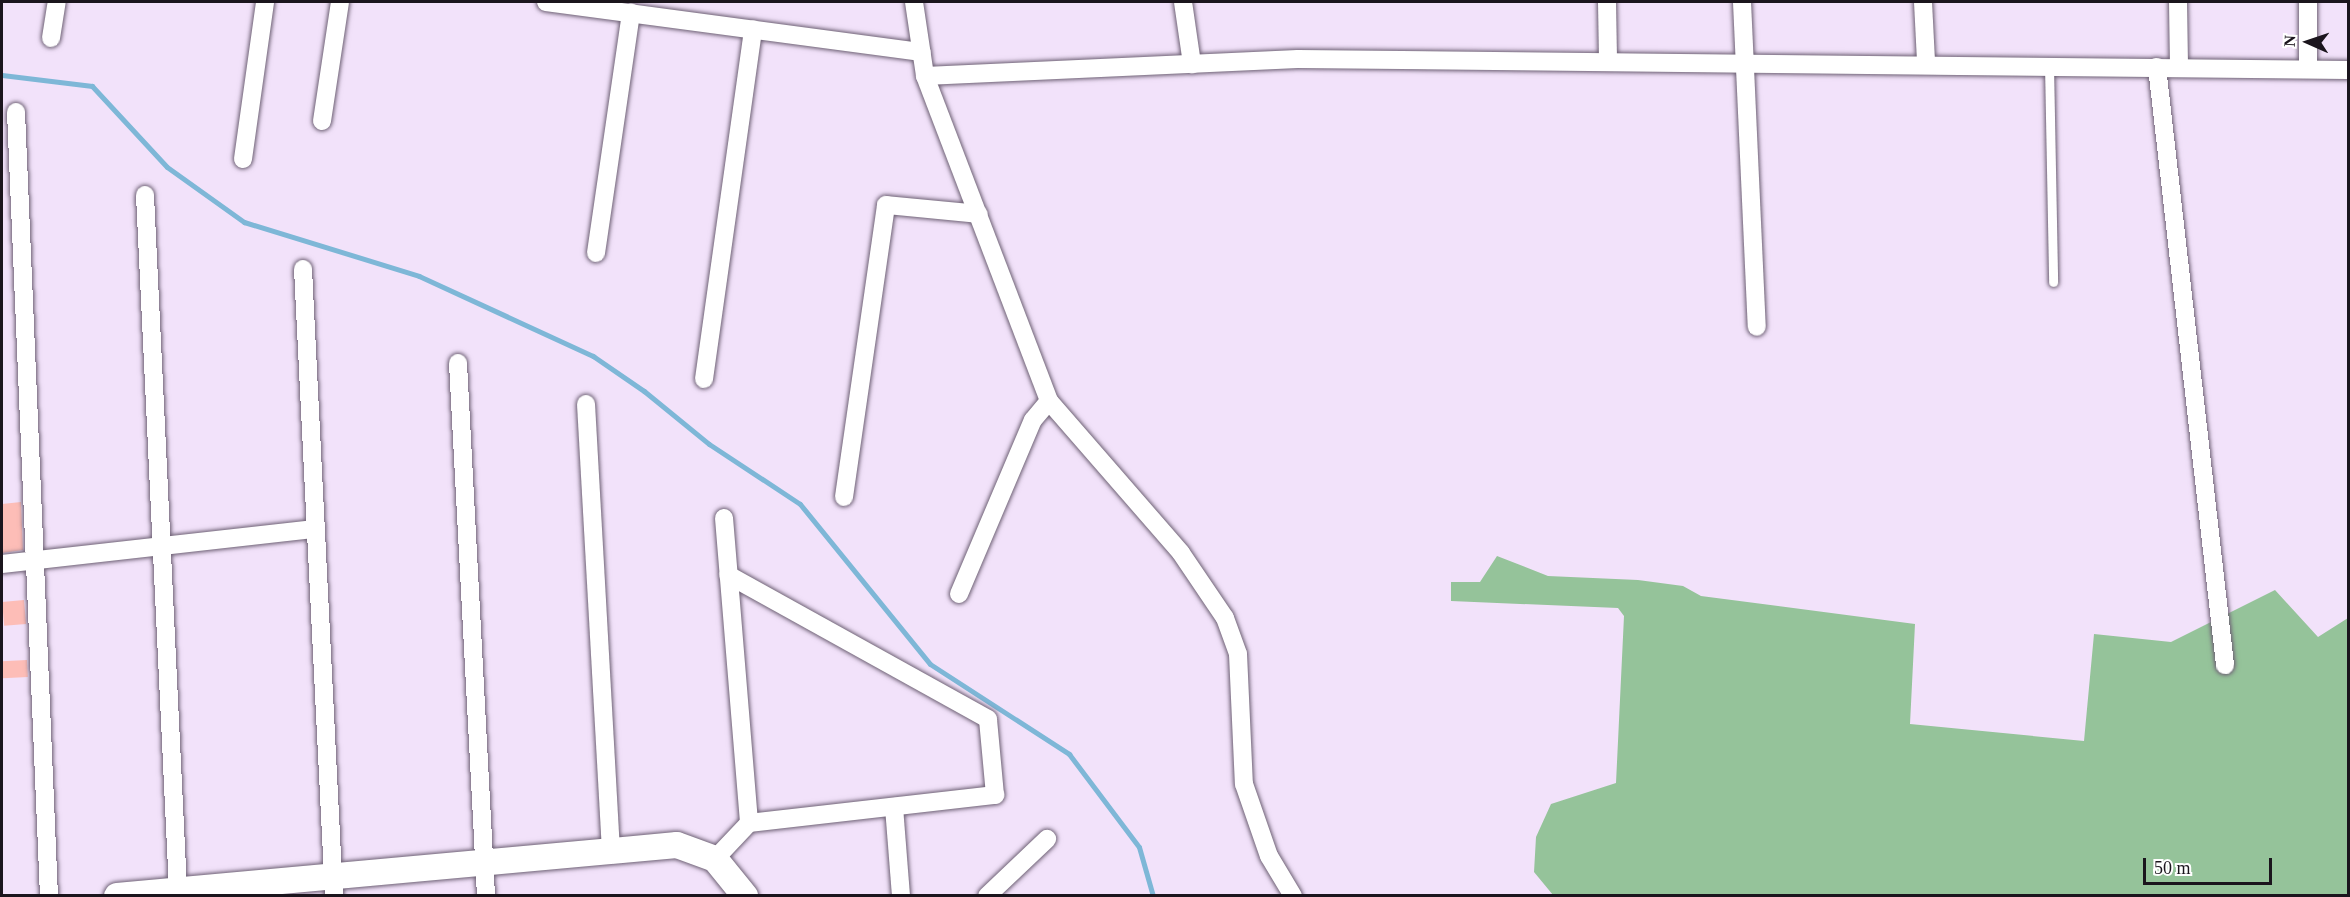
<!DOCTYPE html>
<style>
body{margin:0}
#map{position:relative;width:2350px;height:897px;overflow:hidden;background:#f2e2fa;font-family:"Times New Roman",serif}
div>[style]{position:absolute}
.forest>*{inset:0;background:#95c39a}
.stream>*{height:5px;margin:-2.5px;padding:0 2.5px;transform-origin:2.5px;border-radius:2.5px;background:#7eb7d7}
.building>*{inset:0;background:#fdbdb7;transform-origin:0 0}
.roads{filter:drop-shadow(0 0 2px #6e6175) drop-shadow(0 0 2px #6e6175)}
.lane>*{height:9px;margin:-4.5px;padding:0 4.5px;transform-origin:4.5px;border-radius:4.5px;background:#fff}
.street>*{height:18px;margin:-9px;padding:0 9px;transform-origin:9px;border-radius:9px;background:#fff}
.secondary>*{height:26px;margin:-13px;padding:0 13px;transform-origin:13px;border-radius:13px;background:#fff}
span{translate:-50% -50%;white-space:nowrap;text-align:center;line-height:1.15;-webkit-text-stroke:4.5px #fff;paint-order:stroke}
.frame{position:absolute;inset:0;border:3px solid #1b151d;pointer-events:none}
.north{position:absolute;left:2278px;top:12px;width:60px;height:60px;-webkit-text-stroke:4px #fff;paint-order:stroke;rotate:273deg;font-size:16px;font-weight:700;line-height:24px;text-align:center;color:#1b151d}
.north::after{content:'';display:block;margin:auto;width:21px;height:27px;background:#1b151d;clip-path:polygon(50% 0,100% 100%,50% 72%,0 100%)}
.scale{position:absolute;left:2143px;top:858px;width:129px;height:27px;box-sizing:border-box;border:3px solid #1b151d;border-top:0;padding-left:8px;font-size:18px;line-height:21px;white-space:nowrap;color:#1b151d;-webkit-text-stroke:4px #fff;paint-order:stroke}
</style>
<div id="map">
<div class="forest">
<i style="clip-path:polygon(1497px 556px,1548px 576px,1638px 580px,1683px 586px,1701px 596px,1915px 624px,1910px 724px,2084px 741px,2094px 634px,2171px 642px,2275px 590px,2318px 637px,2348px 618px,2348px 895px,1553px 895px,1534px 872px,1536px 837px,1551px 804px,1616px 783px,1624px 616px,1618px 608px,1451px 601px,1451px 582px,1480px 582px)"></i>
</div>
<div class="stream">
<i style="left:2px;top:75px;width:91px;rotate:7deg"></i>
<i style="left:92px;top:86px;width:110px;rotate:47.2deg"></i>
<i style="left:167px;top:167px;width:95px;rotate:35.5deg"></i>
<i style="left:244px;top:222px;width:183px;rotate:17.1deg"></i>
<i style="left:419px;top:276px;width:192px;rotate:24.7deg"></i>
<i style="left:593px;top:356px;width:62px;rotate:34.5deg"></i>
<i style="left:644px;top:391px;width:84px;rotate:39.2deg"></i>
<i style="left:709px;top:444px;width:109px;rotate:33.4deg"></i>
<i style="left:800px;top:504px;width:206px;rotate:50.9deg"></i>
<i style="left:930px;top:664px;width:166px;rotate:32.9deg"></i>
<i style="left:1069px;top:754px;width:116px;rotate:53deg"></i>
<i style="left:1139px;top:847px;width:51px;rotate:74.1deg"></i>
</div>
<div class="building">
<i style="clip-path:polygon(21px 502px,23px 550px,2px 553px,2px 504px)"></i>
<i style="left:24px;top:600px;width:24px;height:22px;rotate:85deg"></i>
<i style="left:27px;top:660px;width:17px;height:25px;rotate:87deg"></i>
</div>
<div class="roads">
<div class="lane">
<i style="left:2049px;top:65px;width:217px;rotate:88.9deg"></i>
</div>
<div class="street">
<i style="left:546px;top:2px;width:379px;rotate:7.6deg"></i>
<i style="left:914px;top:2px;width:75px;rotate:81.5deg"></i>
<i style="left:925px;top:76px;width:348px;rotate:69.1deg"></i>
<i style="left:1049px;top:401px;width:201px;rotate:49deg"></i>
<i style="left:1181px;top:553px;width:78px;rotate:55.9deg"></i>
<i style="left:1225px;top:618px;width:38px;rotate:70deg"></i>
<i style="left:1238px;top:654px;width:130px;rotate:87.4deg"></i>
<i style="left:1244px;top:784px;width:76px;rotate:70.9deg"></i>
<i style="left:1269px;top:856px;width:47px;rotate:59deg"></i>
<i style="left:1183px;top:2px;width:63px;rotate:81.7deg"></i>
<i style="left:1607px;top:2px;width:59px;rotate:89deg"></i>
<i style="left:1742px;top:2px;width:325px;rotate:87.4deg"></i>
<i style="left:1923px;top:2px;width:60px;rotate:87.1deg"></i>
<i style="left:2178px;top:2px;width:65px;rotate:89.1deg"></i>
<i style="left:2308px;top:2px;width:67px;rotate:90deg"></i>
<i style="left:51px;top:38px;width:36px;rotate:-81deg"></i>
<i style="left:2157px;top:67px;width:602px;rotate:83.51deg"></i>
<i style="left:925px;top:76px;width:373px;rotate:-2.6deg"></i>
<i style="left:1298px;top:59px;width:1050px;rotate:0.6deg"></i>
<i style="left:16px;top:112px;width:785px;rotate:87.59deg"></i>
<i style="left:322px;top:121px;width:120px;rotate:-81.4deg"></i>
<i style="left:243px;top:159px;width:159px;rotate:-82deg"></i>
<i style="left:145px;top:195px;width:695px;rotate:87.28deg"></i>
<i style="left:596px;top:253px;width:243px;rotate:-81.7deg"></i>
<i style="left:303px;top:269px;width:628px;rotate:87.17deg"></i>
<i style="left:458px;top:363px;width:534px;rotate:86.99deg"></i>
<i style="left:704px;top:379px;width:353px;rotate:-82deg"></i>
<i style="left:586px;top:404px;width:448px;rotate:86.8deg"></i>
<i style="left:844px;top:497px;width:295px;rotate:-81.8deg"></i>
<i style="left:886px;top:205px;width:93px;rotate:5.5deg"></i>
<i style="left:724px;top:518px;width:306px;rotate:85.3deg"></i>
<i style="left:2px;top:564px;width:315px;rotate:-6.4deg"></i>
<i style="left:959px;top:594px;width:189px;rotate:-67deg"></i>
<i style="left:1033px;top:420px;width:25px;rotate:-50deg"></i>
<i style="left:894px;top:807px;width:89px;rotate:85.5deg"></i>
<i style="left:715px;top:859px;width:50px;rotate:-46.6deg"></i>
<i style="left:749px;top:823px;width:248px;rotate:-6.5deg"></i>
<i style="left:995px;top:795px;width:76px;rotate:-95.3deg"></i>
<i style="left:988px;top:719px;width:297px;rotate:-151deg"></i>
<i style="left:987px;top:896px;width:83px;rotate:-43.5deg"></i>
</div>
<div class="secondary">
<i style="left:117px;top:896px;width:562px;rotate:-5.2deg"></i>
<i style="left:677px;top:845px;width:40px;rotate:20.2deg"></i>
<i style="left:715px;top:859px;width:48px;rotate:51deg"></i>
</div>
</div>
<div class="frame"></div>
<div class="north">N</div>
<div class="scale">50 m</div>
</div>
